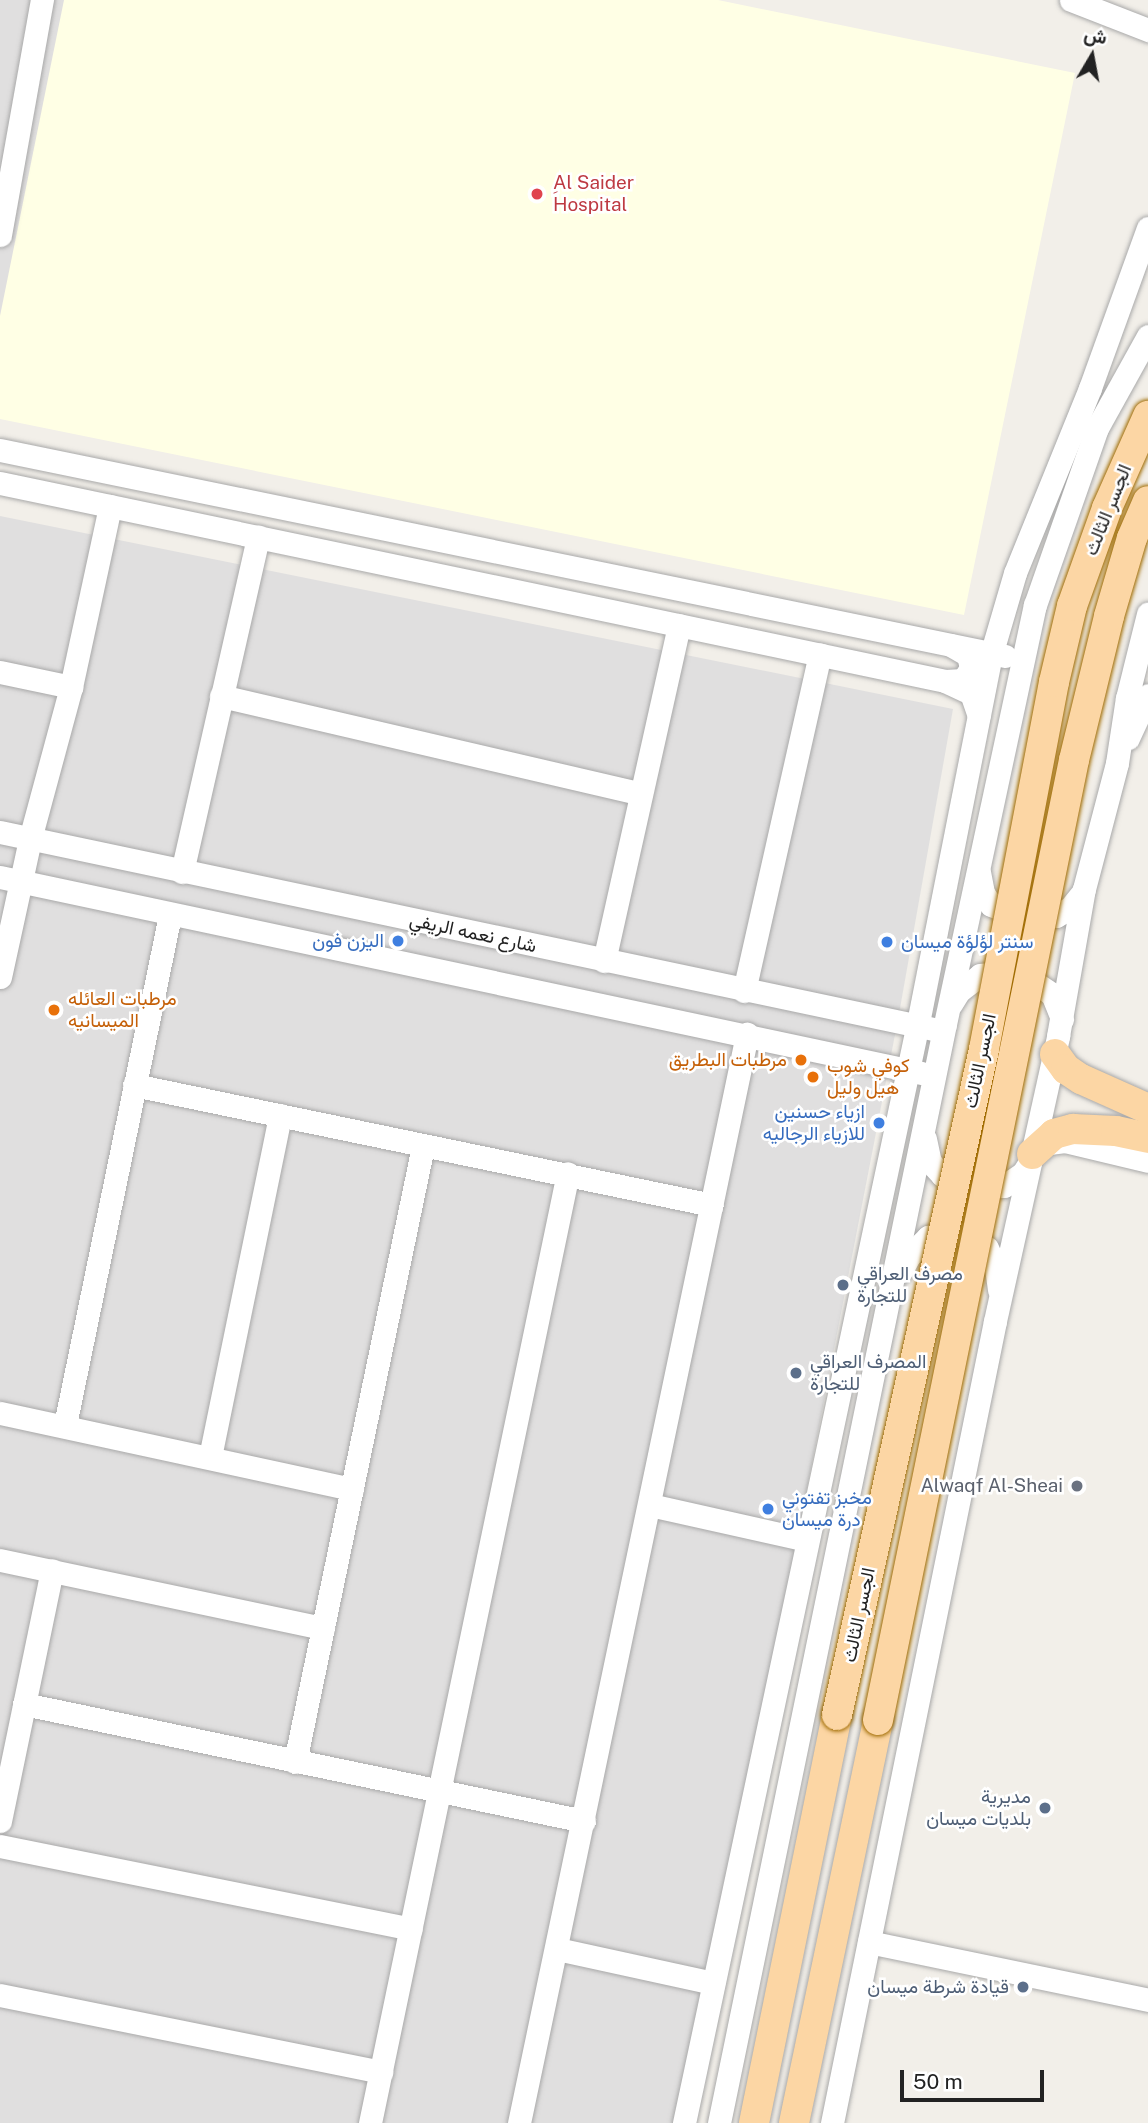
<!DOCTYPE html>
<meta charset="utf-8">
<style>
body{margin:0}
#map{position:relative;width:1148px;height:2123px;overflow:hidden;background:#f2efe9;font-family:"Public Sans",Vazirmatn,sans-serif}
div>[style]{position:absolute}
.residential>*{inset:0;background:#e0dfdf}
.education>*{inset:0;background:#ffffe5}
.roads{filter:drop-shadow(0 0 2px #a9a9a9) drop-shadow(0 0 2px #a9a9a9)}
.minor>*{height:23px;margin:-11.5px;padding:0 11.5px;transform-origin:11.5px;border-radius:11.5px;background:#fff}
.major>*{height:30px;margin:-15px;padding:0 15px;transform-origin:15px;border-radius:15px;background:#fcd6a4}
.bridges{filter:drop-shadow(0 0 2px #a06b00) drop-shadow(0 0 2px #a06b00)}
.major-bridge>*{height:30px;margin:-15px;padding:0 15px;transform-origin:15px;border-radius:15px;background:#fcd6a4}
.dots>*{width:19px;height:19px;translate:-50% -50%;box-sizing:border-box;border:4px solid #fff;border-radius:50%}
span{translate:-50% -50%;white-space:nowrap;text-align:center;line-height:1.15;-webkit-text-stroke:5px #fff;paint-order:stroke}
.health-label{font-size:19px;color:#be3a42}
.left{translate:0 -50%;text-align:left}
.street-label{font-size:19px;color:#222}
.shop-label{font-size:19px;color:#366cbe}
.right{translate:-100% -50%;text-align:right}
.food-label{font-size:19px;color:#c56008}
.service-label{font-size:19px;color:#4e5e75}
.worship-label{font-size:19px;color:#5b616d}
.north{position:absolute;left:1057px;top:21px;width:70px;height:70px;-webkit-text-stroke:5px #fff;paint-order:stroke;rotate:10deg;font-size:19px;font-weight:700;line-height:28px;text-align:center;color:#222}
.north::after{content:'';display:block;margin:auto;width:24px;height:32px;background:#222;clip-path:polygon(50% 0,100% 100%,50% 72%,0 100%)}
.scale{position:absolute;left:900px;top:2070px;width:144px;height:32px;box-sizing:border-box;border:4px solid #222;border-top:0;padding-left:9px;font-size:21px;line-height:24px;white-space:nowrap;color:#222;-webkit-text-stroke:5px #fff;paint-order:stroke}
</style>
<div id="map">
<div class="residential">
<i style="clip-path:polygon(0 0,69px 0,0 321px)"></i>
<i style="clip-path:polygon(0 516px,953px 709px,899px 1014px,684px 2123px,0 2123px)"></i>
</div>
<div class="education">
<i style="clip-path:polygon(64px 0,718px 0,1075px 73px,964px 615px,0 419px,0 316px)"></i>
</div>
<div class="roads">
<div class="minor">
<i style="left:1071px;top:0;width:83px;rotate:21.3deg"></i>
<i style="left:0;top:235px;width:239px;rotate:-79.9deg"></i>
<i style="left:0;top:450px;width:1026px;rotate:11.58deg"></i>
<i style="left:0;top:483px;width:966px;rotate:11.83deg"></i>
<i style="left:945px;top:681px;width:29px;rotate:25deg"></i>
<i style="left:971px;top:693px;width:24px;rotate:71deg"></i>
<i style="left:0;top:672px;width:73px;rotate:11.9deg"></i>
<i style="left:945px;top:681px;width:18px;rotate:-3deg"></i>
<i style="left:963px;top:680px;width:14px;rotate:-56deg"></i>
<i style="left:971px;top:668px;width:13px;rotate:-103deg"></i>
<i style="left:968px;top:655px;width:20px;rotate:-150deg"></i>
<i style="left:221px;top:696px;width:431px;rotate:13.1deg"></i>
<i style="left:1128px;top:738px;width:47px;rotate:-65.1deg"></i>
<i style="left:0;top:832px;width:954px;rotate:11.92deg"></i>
<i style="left:182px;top:872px;width:344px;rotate:-77.2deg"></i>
<i style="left:979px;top:872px;width:21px;rotate:79deg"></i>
<i style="left:983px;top:893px;width:14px;rotate:56deg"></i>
<i style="left:991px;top:905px;width:33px;rotate:21deg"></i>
<i style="left:1022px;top:917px;width:34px;rotate:-2deg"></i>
<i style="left:1056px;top:916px;width:16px;rotate:-30deg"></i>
<i style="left:1070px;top:908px;width:21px;rotate:-51deg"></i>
<i style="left:0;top:877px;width:942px;rotate:12.01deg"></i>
<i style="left:604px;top:961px;width:344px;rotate:-77.4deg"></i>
<i style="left:0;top:977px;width:141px;rotate:-77.7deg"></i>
<i style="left:30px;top:839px;width:157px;rotate:-74.9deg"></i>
<i style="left:71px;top:687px;width:185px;rotate:-77.8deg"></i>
<i style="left:744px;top:991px;width:345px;rotate:-77.3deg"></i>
<i style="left:951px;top:1004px;width:15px;rotate:-58deg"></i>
<i style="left:959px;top:991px;width:26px;rotate:-37deg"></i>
<i style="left:980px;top:975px;width:31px;rotate:-6deg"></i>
<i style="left:1011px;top:972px;width:15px;rotate:16deg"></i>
<i style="left:1025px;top:976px;width:32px;rotate:34deg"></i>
<i style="left:1052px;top:994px;width:27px;rotate:68deg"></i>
<i style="left:134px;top:1085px;width:590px;rotate:11.73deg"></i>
<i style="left:925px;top:1139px;width:24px;rotate:78deg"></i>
<i style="left:930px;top:1162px;width:18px;rotate:47deg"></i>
<i style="left:942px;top:1175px;width:32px;rotate:22deg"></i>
<i style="left:972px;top:1187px;width:32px;rotate:-2deg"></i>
<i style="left:1004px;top:1186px;width:23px;rotate:-34deg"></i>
<i style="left:1023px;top:1173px;width:13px;rotate:-58deg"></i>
<i style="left:1049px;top:1143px;width:16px;rotate:-7deg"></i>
<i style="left:1065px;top:1141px;width:85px;rotate:13.5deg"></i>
<i style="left:901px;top:1271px;width:17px;rotate:-62deg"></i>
<i style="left:909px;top:1256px;width:27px;rotate:-45deg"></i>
<i style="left:928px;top:1237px;width:21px;rotate:-14deg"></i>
<i style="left:948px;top:1232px;width:13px;rotate:9deg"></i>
<i style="left:961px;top:1234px;width:10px;rotate:17deg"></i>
<i style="left:971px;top:1237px;width:19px;rotate:35deg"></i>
<i style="left:987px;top:1248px;width:22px;rotate:66deg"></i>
<i style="left:996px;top:1268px;width:22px;rotate:82deg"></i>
<i style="left:0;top:1413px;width:360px;rotate:12.2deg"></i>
<i style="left:65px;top:1425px;width:521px;rotate:-78.37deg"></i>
<i style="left:210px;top:1457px;width:349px;rotate:-78.4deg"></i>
<i style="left:650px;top:1505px;width:161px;rotate:12.6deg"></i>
<i style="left:0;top:1560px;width:330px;rotate:11.9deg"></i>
<i style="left:24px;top:1704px;width:572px;rotate:11.8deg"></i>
<i style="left:295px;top:1762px;width:629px;rotate:-78.26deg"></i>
<i style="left:0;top:1821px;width:256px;rotate:-78.3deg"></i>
<i style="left:0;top:1846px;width:419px;rotate:11.4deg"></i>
<i style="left:869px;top:1942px;width:285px;rotate:11.7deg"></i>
<i style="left:557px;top:1949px;width:160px;rotate:12.3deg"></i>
<i style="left:0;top:1995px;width:389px;rotate:11.4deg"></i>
<i style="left:370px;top:2123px;width:970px;rotate:-78.23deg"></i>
<i style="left:519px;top:2123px;width:1113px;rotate:-78.17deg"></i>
<i style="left:684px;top:2123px;width:1120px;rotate:-77.99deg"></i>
<i style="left:917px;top:1028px;width:380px;rotate:-78.8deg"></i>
<i style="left:991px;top:655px;width:85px;rotate:-73.7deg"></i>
<i style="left:1015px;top:573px;width:200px;rotate:-67.9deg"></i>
<i style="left:1090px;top:388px;width:170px;rotate:-70.1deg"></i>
<i style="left:719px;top:2123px;width:1122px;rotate:-78.38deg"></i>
<i style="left:945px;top:1024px;width:429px;rotate:-77.9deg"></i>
<i style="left:1035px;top:605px;width:188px;rotate:-70.7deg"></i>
<i style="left:1097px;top:428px;width:105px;rotate:-61deg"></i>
<i style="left:832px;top:2123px;width:818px;rotate:-78.51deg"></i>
<i style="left:995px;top:1321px;width:292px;rotate:-77.5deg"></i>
<i style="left:1058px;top:1036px;width:149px;rotate:-80deg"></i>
<i style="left:1084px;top:889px;width:130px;rotate:-75.3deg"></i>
<i style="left:1117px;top:763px;width:66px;rotate:-81.3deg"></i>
<i style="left:1127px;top:698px;width:87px;rotate:-76deg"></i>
</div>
<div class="major">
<i style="left:1055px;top:1054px;width:19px;rotate:54deg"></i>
<i style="left:1066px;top:1069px;width:18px;rotate:34deg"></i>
<i style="left:1081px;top:1079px;width:73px;rotate:24.1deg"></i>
<i style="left:1032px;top:1154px;width:30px;rotate:-42deg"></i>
<i style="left:1054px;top:1134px;width:20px;rotate:-15deg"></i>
<i style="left:1073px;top:1129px;width:43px;rotate:2.7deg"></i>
<i style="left:1116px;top:1131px;width:33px;rotate:12deg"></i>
<i style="left:754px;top:2123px;width:416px;rotate:-78.5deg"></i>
<i style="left:794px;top:2123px;width:412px;rotate:-78.2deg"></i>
</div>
</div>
<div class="bridges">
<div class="major-bridge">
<i style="left:837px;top:1715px;width:682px;rotate:-77.55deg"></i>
<i style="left:984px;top:1049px;width:374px;rotate:-79.2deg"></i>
<i style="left:1054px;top:682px;width:78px;rotate:-76.7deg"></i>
<i style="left:1072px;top:606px;width:104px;rotate:-70.3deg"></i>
<i style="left:1107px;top:508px;width:101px;rotate:-66deg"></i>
<i style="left:878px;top:1720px;width:980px;rotate:-78.46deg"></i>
<i style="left:1074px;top:760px;width:148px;rotate:-76.3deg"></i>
<i style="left:1109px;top:616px;width:81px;rotate:-73.6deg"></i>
<i style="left:1132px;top:538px;width:40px;rotate:-66.6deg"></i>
</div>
</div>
<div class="dots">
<i style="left:537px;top:194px;background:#e0444e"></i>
<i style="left:398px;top:941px;background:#3f7fe0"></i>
<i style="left:887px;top:942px;background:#3f7fe0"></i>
<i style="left:54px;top:1010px;background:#e8710a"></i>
<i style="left:801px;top:1060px;background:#e8710a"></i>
<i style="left:813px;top:1077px;background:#e8710a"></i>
<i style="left:879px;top:1123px;background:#3f7fe0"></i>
<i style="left:843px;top:1285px;background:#5c6f8a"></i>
<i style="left:796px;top:1373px;background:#5c6f8a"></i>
<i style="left:1077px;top:1486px;background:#6b7280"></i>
<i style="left:768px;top:1509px;background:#3f7fe0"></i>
<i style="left:1045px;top:1808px;background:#5c6f8a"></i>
<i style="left:1023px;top:1987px;background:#5c6f8a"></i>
</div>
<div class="health-label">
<span class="left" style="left:553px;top:194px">ِAl Saider<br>Hospital</span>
</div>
<div class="street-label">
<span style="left:1108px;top:510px;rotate:-68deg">الجسر الثالث</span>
<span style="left:473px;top:933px;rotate:12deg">شارع نعمه الريفي</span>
<span style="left:980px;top:1061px;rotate:-78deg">الجسر الثالث</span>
<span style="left:859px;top:1615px;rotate:-78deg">الجسر الثالث</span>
</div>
<div class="shop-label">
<span class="right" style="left:384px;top:941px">اليزن فون</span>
<span class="left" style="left:901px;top:942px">سنتر لؤلؤة ميسان</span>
<span class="right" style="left:865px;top:1123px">ازياء حسنين<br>للازياء الرجاليه</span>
<span class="left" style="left:782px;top:1509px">مخبز تفتوني<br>درة ميسان</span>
</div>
<div class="food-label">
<span class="left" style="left:68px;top:1010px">مرطبات العائله<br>الميسانيه</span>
<span class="right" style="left:787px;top:1060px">مرطبات البطريق</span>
<span class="left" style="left:827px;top:1077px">كوفي شوب<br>هيل وليل</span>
</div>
<div class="service-label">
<span class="left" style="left:857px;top:1285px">مصرف العراقي<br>للتجارة</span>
<span class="left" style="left:810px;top:1373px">المصرف العراقي<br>للتجارة</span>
<span class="right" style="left:1031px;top:1808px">مديرية<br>بلديات ميسان</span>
<span class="right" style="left:1009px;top:1987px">قيادة شرطة ميسان</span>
</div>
<div class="worship-label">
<span class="right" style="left:1063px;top:1486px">Alwaqf Al-Sheai</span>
</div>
<div class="north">ش</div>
<div class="scale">50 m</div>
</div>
